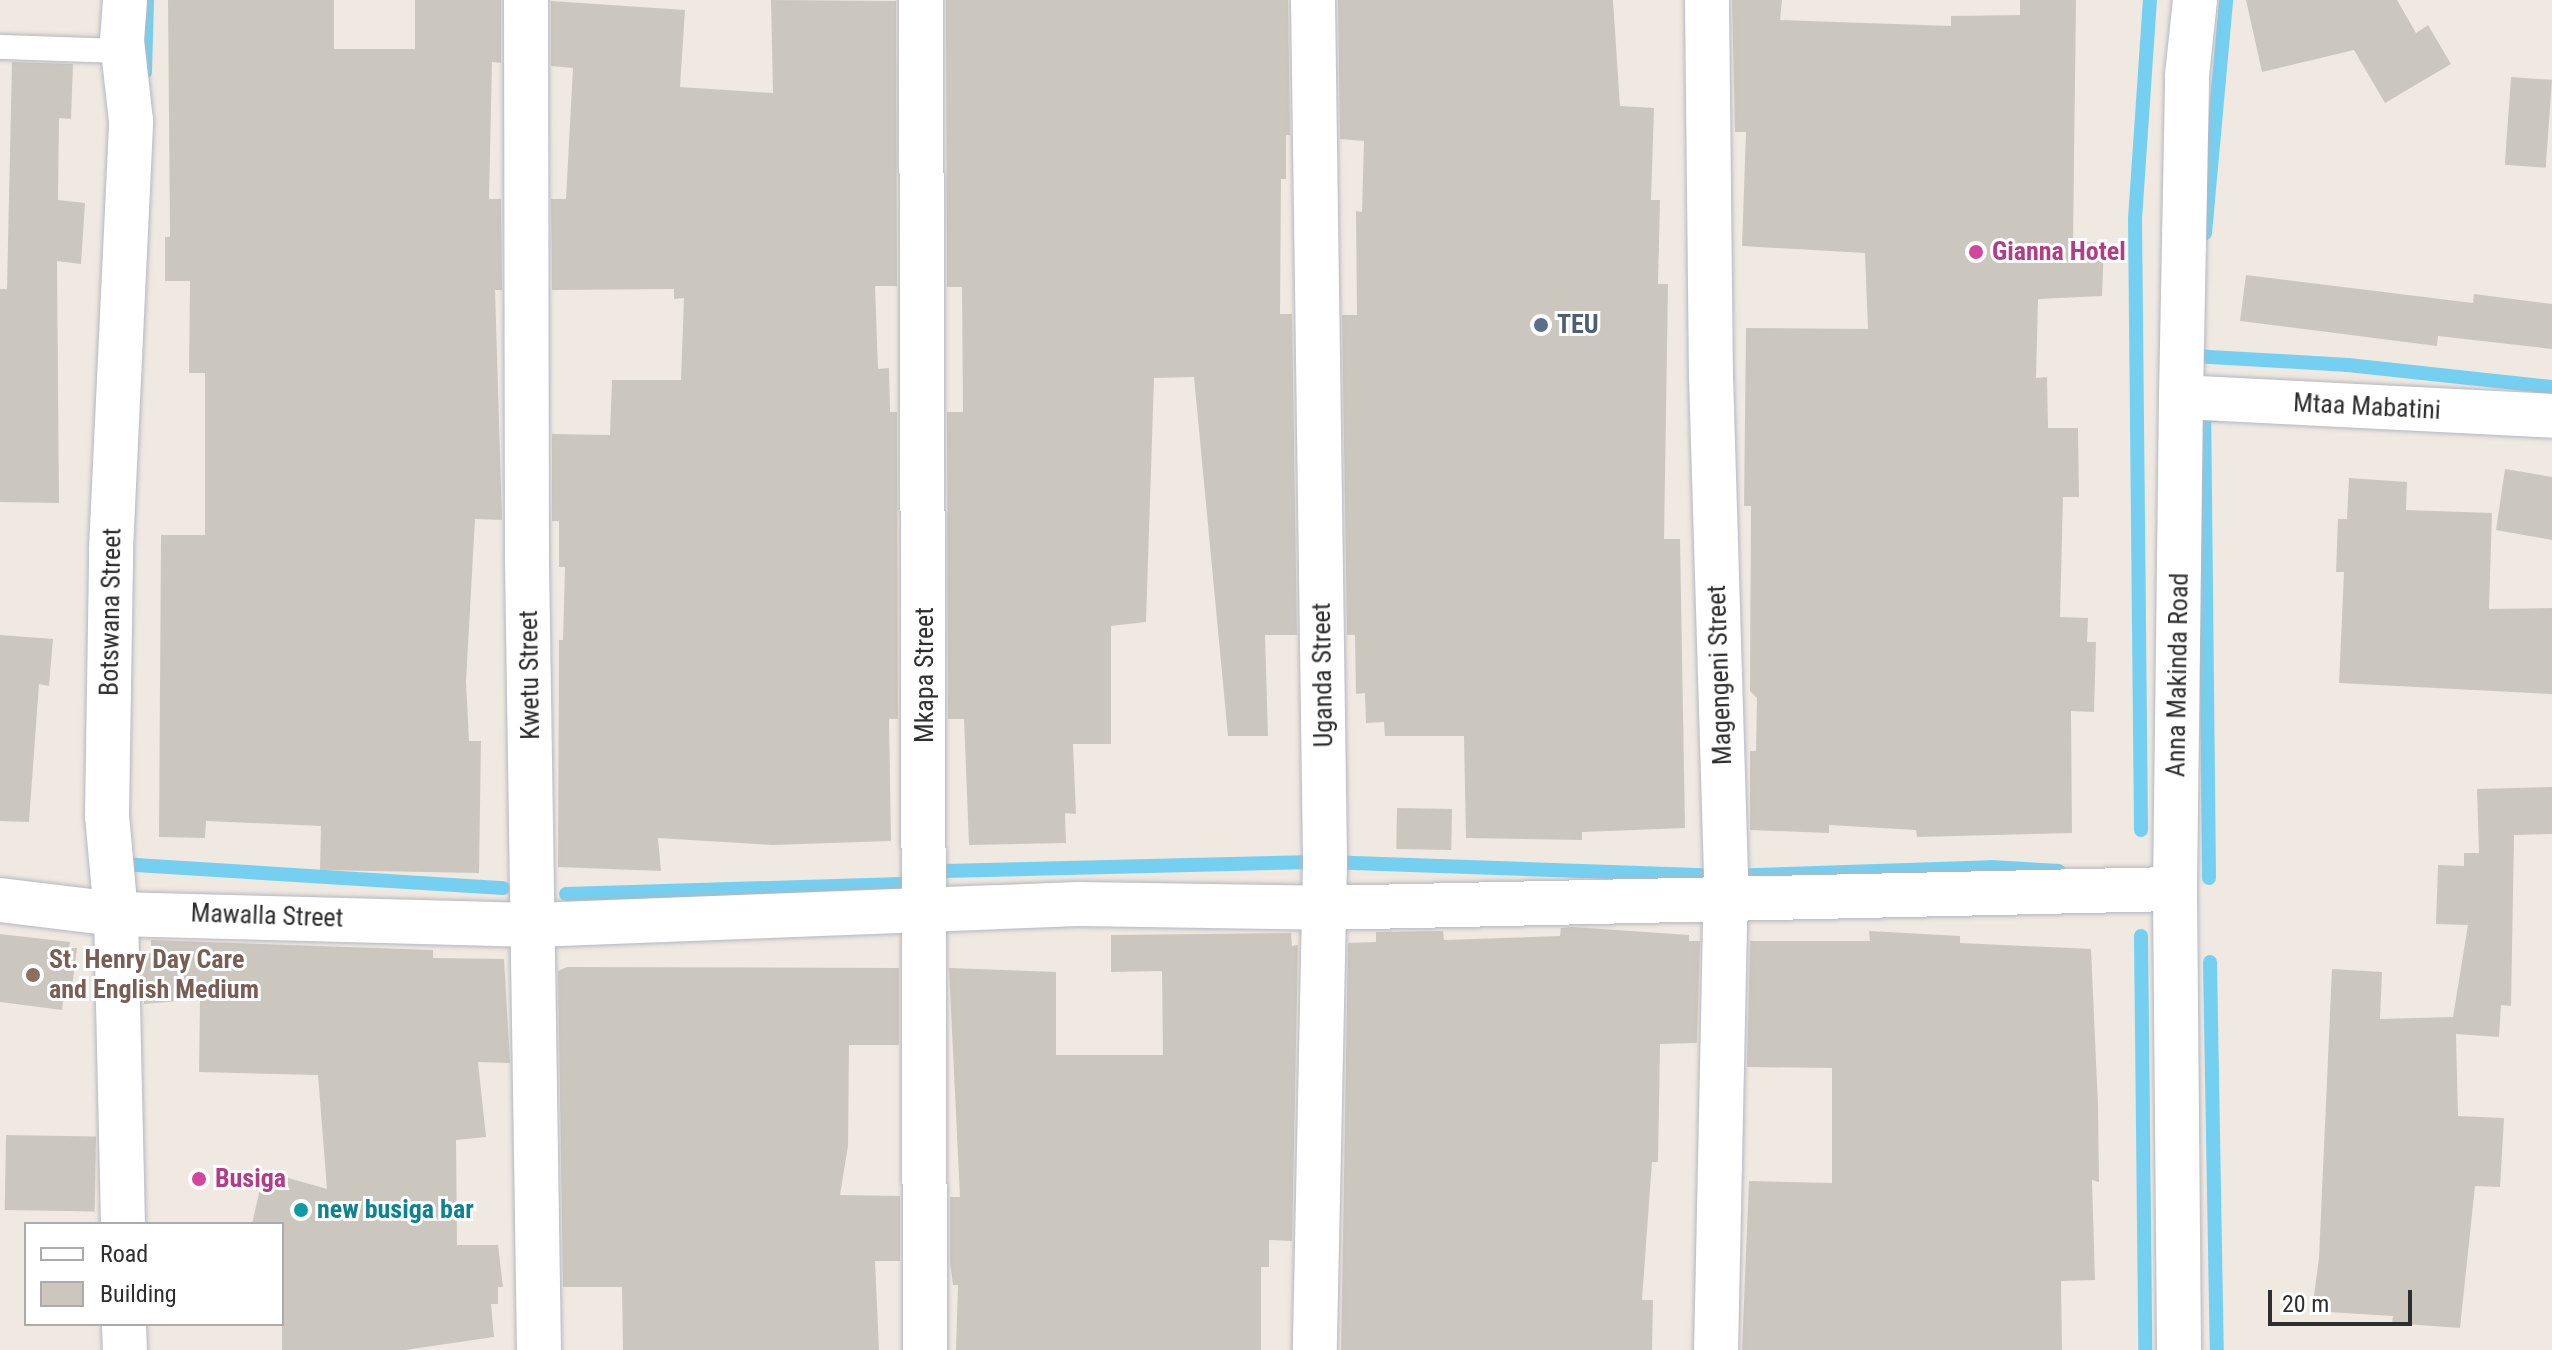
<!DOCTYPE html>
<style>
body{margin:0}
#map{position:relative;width:2552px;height:1350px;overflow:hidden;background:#efe9e1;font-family:"Roboto Condensed",sans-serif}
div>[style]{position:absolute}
.stream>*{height:14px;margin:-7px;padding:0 7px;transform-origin:7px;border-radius:7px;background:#75cff0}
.building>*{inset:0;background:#cbc7bf;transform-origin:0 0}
.roads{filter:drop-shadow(0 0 2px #b4b7c1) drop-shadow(0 0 2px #b4b7c1)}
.service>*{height:24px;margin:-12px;padding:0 12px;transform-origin:12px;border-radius:12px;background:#fff}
.minor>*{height:44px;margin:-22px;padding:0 22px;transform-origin:22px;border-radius:22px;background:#fff}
.tertiary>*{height:44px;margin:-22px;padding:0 22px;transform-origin:22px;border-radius:22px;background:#fff}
.dots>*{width:22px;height:22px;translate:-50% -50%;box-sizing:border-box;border:4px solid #fff;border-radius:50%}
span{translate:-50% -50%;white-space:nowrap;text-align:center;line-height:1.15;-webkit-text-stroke:6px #fff;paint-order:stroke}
.hotel-label{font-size:26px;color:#b23c85;font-weight:700}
.left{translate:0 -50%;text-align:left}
.service-label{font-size:26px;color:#4e5e75;font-weight:700}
.street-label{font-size:26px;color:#2e2e2e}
.education-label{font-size:26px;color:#785e54;font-weight:700}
.culture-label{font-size:26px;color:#0d838f;font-weight:700}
.legend{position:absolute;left:24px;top:1222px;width:260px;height:104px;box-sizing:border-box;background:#fff;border:2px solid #ababab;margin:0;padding:10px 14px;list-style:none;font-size:24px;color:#2e2e2e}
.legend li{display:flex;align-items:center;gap:16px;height:40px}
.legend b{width:40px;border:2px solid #ababab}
.scale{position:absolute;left:2268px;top:1290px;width:144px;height:36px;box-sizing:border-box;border:4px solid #2e2e2e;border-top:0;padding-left:10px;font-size:24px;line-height:28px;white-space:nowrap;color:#2e2e2e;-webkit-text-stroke:6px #fff;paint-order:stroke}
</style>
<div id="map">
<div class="stream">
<i style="left:145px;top:72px;width:72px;rotate:-88.4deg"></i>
<i style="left:2205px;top:233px;width:234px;rotate:-84.8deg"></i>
<i style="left:2194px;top:349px;width:7px;rotate:98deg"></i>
<i style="left:2193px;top:356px;width:155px;rotate:3.3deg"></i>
<i style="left:2348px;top:365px;width:205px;rotate:6.2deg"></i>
<i style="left:2141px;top:830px;width:611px;rotate:-90.56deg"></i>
<i style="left:2135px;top:219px;width:220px;rotate:-86.1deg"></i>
<i style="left:120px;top:864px;width:384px;rotate:3.6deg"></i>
<i style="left:2209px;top:878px;width:464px;rotate:-90.6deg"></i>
<i style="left:2204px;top:414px;width:12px;rotate:5deg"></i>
<i style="left:566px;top:894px;width:343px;rotate:-1.7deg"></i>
<i style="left:909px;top:884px;width:17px;rotate:21deg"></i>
<i style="left:925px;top:890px;width:27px;rotate:-45deg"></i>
<i style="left:944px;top:871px;width:381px;rotate:-1.4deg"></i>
<i style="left:1325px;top:862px;width:401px;rotate:2deg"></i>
<i style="left:1726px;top:876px;width:265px;rotate:-1.9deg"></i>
<i style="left:1991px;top:867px;width:68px;rotate:3.4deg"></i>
<i style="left:2141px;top:936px;width:414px;rotate:89.4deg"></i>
<i style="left:2210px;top:962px;width:388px;rotate:89deg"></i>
</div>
<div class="building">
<i style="clip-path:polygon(168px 0,334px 0,334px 49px,415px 49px,415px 0,501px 0,501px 63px,492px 62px,489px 199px,501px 199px,502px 290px,495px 290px,502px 520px,475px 519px,466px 681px,469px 741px,481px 741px,479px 873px,320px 870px,321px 826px,206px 821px,205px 838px,159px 837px,161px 535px,205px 535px,205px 373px,189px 373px,190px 281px,165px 281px,165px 237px,170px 237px)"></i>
<i style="clip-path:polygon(771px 0,896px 1px,897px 286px,875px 286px,878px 369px,889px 368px,890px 412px,897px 412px,898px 719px,889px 719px,891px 841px,773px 845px,658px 838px,661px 871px,558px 867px,559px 640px,563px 640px,565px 567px,559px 567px,559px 521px,552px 521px,552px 434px,610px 435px,612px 380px,681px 380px,684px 298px,674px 299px,674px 289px,552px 290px,551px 199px,566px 199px,573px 68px,551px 66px,551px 1px,685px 10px,680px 87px,773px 93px)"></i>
<i style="clip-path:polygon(946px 0,1288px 0,1290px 135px,1286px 135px,1286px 179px,1281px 179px,1280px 314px,1292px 314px,1297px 635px,1265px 635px,1268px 736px,1228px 736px,1194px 377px,1154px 378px,1146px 622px,1111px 626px,1111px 744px,1073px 744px,1076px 814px,1065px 813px,1066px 843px,969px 845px,964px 719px,948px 719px,947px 412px,963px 412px,962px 287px,947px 287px)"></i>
<i style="clip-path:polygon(1338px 0,1613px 0,1620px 106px,1654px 108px,1651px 200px,1660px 200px,1658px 284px,1668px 284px,1664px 539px,1680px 539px,1685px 828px,1582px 832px,1582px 840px,1466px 838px,1464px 736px,1385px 736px,1384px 722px,1366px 723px,1365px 693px,1356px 694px,1355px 635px,1347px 635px,1342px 315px,1357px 315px,1356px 211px,1362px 212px,1364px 141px,1340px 139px)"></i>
<i style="clip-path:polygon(1732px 0,1782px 0,1780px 20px,1951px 26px,1951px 16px,2020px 15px,2020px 0,2076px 0,2073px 242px,2104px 243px,2102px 296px,2038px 299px,2036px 378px,2047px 377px,2048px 428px,2078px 428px,2079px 497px,2063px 497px,2060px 617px,2088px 618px,2087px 642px,2096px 642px,2094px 712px,2071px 711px,2072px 833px,1917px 837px,1916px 830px,1829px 825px,1829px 833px,1750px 830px,1750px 751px,1756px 751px,1757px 698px,1750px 691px,1751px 506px,1744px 506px,1746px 328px,1868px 329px,1865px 253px,1742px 246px,1746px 132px,1735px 132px)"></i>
<i style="clip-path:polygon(2246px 0,2397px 0,2416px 33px,2428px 25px,2451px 64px,2385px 103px,2354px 50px,2262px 72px)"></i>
<i style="clip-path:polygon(12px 62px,73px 64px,71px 119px,59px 118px,58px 200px,85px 203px,81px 264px,57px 261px,59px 503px,0 502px,0 289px,7px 289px)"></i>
<i style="left:2511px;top:77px;width:41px;height:88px;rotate:4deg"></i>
<i style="clip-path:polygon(2246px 275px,2473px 303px,2474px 294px,2552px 304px,2552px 349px,2438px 336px,2437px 346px,2240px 321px)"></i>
<i style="clip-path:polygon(2505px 469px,2552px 477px,2552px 540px,2496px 530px)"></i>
<i style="clip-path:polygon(2349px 478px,2407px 482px,2406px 510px,2492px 513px,2489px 609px,2552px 608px,2552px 694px,2339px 683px,2344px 572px,2336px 572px,2338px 519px,2347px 519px)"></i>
<i style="clip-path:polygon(0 635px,53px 639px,49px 686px,39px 684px,29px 822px,0 821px)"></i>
<i style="clip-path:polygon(2552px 787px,2552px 834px,2514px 835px,2511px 1006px,2501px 1005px,2499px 1037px,2456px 1034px,2458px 1116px,2504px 1118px,2500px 1187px,2475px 1186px,2460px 1328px,2392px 1323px,2393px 1316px,2312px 1311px,2319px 1258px,2332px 969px,2382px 972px,2380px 1019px,2453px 1017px,2468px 925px,2436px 924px,2438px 865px,2464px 866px,2464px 853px,2479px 853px,2477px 789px)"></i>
<i style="left:1397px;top:808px;width:55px;height:41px;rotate:1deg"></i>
<i style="clip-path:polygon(1573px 927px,1689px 935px,1689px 941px,1700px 941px,1697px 1043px,1660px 1044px,1658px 1162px,1652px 1162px,1642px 1300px,1653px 1300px,1652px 1350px,1341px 1350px,1348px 943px,1376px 942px,1376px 932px,1443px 931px,1444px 940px,1560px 936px,1561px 928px)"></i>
<i style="clip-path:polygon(1869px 931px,1960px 936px,1960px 943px,2091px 949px,2098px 1106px,2099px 1182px,2092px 1180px,2095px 1280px,2061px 1281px,2062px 1350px,1742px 1350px,1749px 1181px,1832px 1183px,1832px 1068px,1747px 1067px,1750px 941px,1870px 941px)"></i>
<i style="clip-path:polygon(1291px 933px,1292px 946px,1298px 945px,1292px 1241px,1269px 1240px,1269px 1267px,1261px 1267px,1261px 1350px,956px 1350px,958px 1285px,953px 1285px,950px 1262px,950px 1197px,960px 1197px,949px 968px,1056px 972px,1056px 1055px,1163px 1055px,1162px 971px,1111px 972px,1111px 935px)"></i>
<i style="clip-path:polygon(0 934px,70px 942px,69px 948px,77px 948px,71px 995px,64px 994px,62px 1010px,0 1002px)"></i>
<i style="clip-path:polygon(151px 940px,433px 950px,433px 958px,504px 959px,510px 1063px,478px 1062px,486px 1137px,456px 1140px,457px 1245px,498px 1245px,503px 1287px,498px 1287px,498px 1304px,491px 1304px,494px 1337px,405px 1350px,282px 1350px,282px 1224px,252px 1224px,264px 1171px,327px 1189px,318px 1075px,199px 1072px,200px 999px,144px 1004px,142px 952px,151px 953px)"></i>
<i style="clip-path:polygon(567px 967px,899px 968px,899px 1045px,849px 1045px,848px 1146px,840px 1195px,900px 1196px,900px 1261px,875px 1261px,879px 1350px,623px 1350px,622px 1287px,563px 1287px,558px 971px)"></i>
<i style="left:6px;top:1135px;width:90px;height:75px;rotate:1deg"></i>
</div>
<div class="roads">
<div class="service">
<i style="left:0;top:47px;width:123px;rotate:1.9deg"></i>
</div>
<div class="minor">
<i style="left:526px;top:0;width:562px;rotate:89.9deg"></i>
<i style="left:527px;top:562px;width:788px;rotate:89.13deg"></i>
<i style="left:921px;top:0;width:1350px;rotate:89.83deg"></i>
<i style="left:1313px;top:0;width:862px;rotate:89.2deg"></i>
<i style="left:1325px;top:862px;width:488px;rotate:91.2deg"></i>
<i style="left:1707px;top:0;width:376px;rotate:89.4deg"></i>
<i style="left:1711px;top:376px;width:500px;rotate:88.28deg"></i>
<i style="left:1726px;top:876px;width:474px;rotate:91.2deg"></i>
<i style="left:2181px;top:397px;width:371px;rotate:2.9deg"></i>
<i style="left:0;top:900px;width:117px;rotate:6.9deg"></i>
<i style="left:116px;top:914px;width:418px;rotate:1.5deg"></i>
<i style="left:534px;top:925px;width:544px;rotate:-2.21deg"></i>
<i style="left:1078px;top:904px;width:245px;rotate:0.9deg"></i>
<i style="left:1323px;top:908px;width:852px;rotate:-1.28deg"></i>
<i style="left:123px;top:1224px;width:310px;rotate:-91.3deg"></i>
<i style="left:116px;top:914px;width:98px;rotate:-95.2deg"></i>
<i style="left:107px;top:816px;width:267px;rotate:-89.1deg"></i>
<i style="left:111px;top:549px;width:428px;rotate:-87.3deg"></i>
<i style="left:131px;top:121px;width:81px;rotate:-96.4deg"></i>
<i style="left:122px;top:41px;width:41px;rotate:-85.8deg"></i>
<i style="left:124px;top:1324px;width:26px;rotate:88deg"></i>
</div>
<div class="tertiary">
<i style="left:2179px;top:1350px;width:461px;rotate:-90.5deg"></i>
<i style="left:2175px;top:889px;width:492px;rotate:-89.3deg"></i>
<i style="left:2181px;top:397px;width:322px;rotate:-88.9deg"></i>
<i style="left:2187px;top:75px;width:75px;rotate:-83.9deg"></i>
</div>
</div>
<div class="dots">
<i style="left:1976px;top:252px;background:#d1479c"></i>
<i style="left:1541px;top:325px;background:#5c6f8a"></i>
<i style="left:33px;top:975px;background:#8d6e63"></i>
<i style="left:199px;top:1179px;background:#d1479c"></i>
<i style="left:301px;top:1210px;background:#0f9aa8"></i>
</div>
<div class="hotel-label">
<span class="left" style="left:1992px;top:252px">Gianna Hotel</span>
<span class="left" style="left:215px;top:1179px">Busiga</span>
</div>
<div class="service-label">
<span class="left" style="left:1557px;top:325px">TEU</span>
</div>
<div class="street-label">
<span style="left:2367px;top:407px;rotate:3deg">Mtaa Mabatini</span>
<span style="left:111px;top:612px;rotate:-89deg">Botswana Street</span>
<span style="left:530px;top:675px;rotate:-91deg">Kwetu Street</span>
<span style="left:925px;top:675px;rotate:-90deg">Mkapa Street</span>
<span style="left:1323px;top:675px;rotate:-91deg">Uganda Street</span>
<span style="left:1720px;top:675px;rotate:-92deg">Magengeni Street</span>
<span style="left:2178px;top:675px;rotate:-89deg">Anna Makinda Road</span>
<span style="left:267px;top:916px;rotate:2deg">Mawalla Street</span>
</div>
<div class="education-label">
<span class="left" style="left:49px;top:975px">St. Henry Day Care<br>and English Medium</span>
</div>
<div class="culture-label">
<span class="left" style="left:317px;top:1210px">new busiga bar</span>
</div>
<ul class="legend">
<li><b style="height:10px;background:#fff"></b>Road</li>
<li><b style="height:22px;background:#cbc7bf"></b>Building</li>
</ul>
<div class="scale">20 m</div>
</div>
